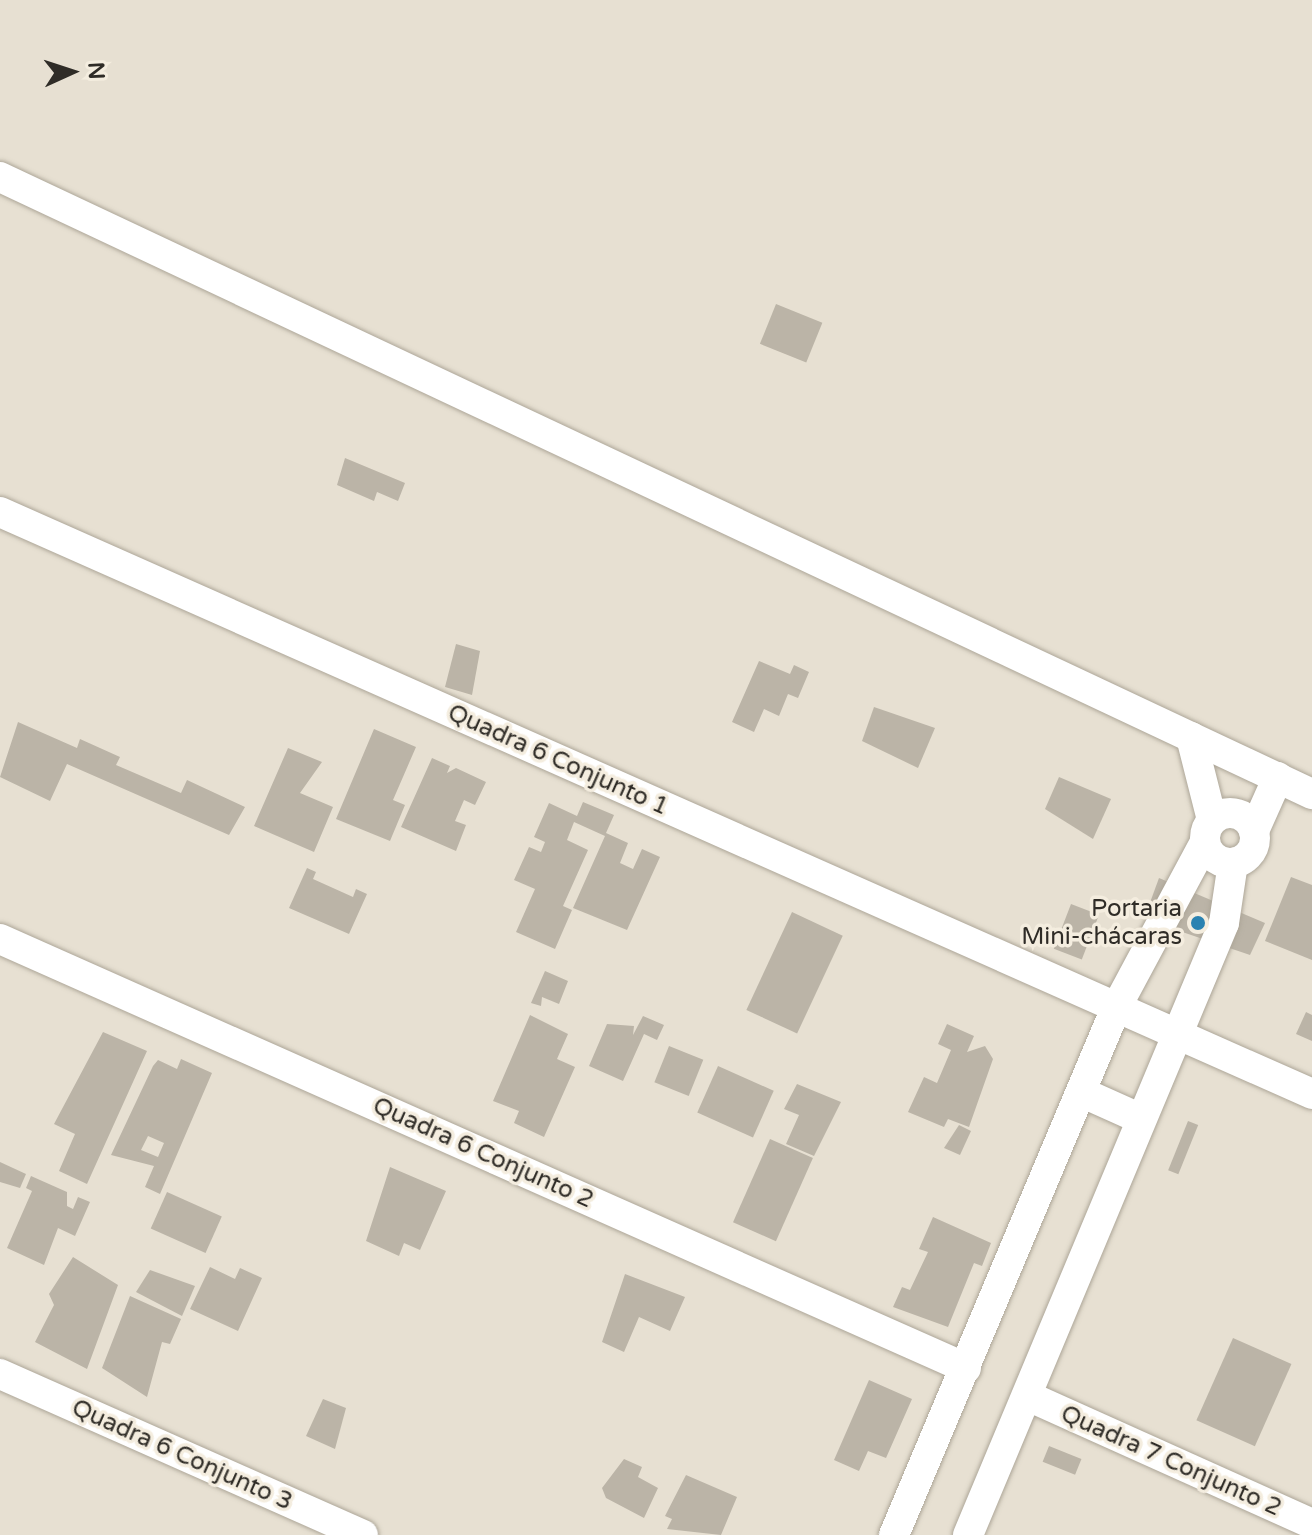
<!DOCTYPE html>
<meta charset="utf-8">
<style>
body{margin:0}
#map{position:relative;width:1312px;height:1535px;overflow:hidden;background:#e7e0d2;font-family:"Varela Round",sans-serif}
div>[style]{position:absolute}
.building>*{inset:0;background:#bbb4a7;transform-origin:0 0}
.roads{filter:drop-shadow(0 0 2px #ada698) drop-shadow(0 0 2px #ada698)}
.minor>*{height:30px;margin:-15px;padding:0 15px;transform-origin:15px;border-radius:15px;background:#fff}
.minor>.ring{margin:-15px;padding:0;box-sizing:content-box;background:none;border:30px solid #fff;border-radius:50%}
.dots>*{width:22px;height:22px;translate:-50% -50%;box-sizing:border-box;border:4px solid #f4eddf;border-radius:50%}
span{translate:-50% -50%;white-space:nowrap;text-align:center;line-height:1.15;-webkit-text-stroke:7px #f4eddf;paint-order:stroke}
.street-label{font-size:24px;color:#2f2c27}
.poi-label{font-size:24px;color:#2f2c27}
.right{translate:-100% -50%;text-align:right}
.north{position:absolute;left:32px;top:32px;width:80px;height:80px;-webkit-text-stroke:6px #f4eddf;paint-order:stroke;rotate:87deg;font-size:22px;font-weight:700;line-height:32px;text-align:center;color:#2f2c27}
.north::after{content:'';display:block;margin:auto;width:28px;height:36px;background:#2f2c27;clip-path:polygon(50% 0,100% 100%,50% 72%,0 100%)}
</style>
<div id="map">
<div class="building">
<i style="left:776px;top:304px;width:50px;height:43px;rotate:22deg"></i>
<i style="clip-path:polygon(345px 458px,405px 483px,398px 501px,377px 492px,374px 501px,337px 485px)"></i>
<i style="clip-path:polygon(456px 644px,480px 651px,472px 695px,445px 687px)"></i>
<i style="clip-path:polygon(759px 661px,790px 674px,794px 665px,809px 672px,798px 698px,788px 694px,779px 716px,764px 709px,754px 732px,732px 722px)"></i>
<i style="clip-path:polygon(874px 707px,935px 728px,918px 768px,862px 741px)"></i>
<i style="clip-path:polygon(18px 722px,77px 748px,80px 739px,120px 757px,116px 765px,181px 793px,187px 780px,245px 807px,229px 835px,67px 764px,50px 801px,0 777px)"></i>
<i style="clip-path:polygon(374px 729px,416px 747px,393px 800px,405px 805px,390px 841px,336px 819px)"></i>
<i style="clip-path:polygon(288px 748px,322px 762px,300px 793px,333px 807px,314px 852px,254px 826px)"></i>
<i style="clip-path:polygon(432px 758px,450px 766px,447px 773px,456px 768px,486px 782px,475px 805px,464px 800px,455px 821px,466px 825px,456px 851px,401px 827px)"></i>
<i style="clip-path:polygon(1059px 777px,1111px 799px,1093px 839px,1045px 809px)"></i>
<i style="clip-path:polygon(583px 802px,614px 815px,606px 833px,628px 843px,620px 863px,633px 869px,642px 849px,660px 857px,627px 930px,573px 908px,605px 836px,574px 822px,567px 840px,588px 850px,563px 906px,572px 910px,555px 949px,516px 932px,535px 889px,514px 880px,529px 847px,541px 852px,545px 842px,534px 837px,549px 803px,577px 816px)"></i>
<i style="clip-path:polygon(307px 868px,316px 872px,313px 879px,353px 897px,356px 889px,367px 894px,349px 934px,289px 908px)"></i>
<i style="clip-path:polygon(1291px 877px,1312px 885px,1312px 960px,1265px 941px)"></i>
<i style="clip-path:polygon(1159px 878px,1265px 923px,1250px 955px,1144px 919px)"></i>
<i style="left:1071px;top:904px;width:30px;height:48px;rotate:21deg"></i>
<i style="left:792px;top:912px;width:56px;height:108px;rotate:25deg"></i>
<i style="clip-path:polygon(545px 971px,568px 981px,559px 1004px,542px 997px,541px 1006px,531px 1003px)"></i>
<i style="clip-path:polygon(1306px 1012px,1312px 1015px,1312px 1041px,1296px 1034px)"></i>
<i style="clip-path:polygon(530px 1015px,568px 1034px,557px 1059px,575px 1067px,544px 1137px,514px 1123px,519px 1111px,493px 1101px)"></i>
<i style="clip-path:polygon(643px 1016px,664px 1025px,657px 1040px,644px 1034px,623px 1081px,589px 1066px,607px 1024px,634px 1026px,633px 1035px)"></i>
<i style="clip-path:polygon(947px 1024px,974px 1036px,967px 1052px,985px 1046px,993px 1059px,969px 1127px,948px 1119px,944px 1127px,908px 1112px,924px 1077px,937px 1083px,951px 1050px,938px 1044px)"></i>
<i style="clip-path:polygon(103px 1032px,147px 1051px,87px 1184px,59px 1171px,75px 1134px,54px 1124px)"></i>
<i style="left:669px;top:1046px;width:37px;height:39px;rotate:22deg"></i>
<i style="clip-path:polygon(evenodd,181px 1059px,212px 1073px,160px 1194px,145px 1187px,154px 1166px,111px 1155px,153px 1066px,158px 1060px,177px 1069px,181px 1059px,148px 1136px,164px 1143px,158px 1157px,141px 1150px,148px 1136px)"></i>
<i style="left:718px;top:1066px;width:61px;height:51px;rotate:24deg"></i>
<i style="clip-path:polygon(797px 1084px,841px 1102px,814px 1156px,786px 1144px,799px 1115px,784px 1109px)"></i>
<i style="left:1188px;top:1121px;width:11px;height:53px;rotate:22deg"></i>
<i style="clip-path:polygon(959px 1125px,971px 1131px,960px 1155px,944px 1148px)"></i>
<i style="left:770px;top:1139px;width:47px;height:91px;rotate:24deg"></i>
<i style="clip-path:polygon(0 1162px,26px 1174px,20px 1188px,0 1182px)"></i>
<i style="clip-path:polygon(390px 1167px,446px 1191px,420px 1250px,404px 1243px,399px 1256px,366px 1241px)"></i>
<i style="clip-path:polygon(31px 1176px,67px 1192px,67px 1206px,73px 1209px,78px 1197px,90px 1202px,75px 1236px,58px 1228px,44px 1265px,7px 1248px,32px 1191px,26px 1188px)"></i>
<i style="left:167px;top:1192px;width:60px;height:40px;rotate:24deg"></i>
<i style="clip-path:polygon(933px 1217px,991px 1243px,982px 1266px,974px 1263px,948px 1327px,893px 1307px,902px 1287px,910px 1290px,928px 1252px,919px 1249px)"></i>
<i style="clip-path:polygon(73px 1257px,118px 1285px,87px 1369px,35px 1342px,54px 1305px,49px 1294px)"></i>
<i style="clip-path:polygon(210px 1267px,235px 1279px,240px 1268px,262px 1278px,238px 1331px,190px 1309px)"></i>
<i style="clip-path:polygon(150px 1270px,195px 1286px,182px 1316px,136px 1292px)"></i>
<i style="clip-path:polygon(625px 1274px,685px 1297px,670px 1331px,639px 1317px,624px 1352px,602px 1342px)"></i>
<i style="clip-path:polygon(130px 1296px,181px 1319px,170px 1344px,162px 1342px,147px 1397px,102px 1368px)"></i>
<i style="left:1233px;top:1338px;width:64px;height:90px;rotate:24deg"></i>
<i style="clip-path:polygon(869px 1380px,912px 1399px,886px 1458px,868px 1451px,859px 1471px,834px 1460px)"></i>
<i style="clip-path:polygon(323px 1399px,346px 1408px,335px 1449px,306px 1436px)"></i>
<i style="left:1049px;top:1446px;width:35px;height:17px;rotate:22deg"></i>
<i style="clip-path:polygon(624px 1459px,642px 1467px,638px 1477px,658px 1488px,644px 1518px,606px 1498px,602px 1488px)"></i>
<i style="clip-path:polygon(686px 1475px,737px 1497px,721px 1535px,667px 1529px,672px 1519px,665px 1516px)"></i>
</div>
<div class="roads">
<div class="minor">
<i style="left:0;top:177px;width:1450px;rotate:25.19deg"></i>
<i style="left:0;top:512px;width:1435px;rotate:23.92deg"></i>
<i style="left:1191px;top:737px;width:86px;rotate:75.8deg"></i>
<i class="ring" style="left:1205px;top:813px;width:20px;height:20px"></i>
<i style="left:1254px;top:831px;width:59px;rotate:-66deg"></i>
<i style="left:0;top:939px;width:1057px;rotate:23.95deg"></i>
<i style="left:1081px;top:1092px;width:66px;rotate:24.2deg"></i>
<i style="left:0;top:1374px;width:397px;rotate:23.9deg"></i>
<i style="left:1030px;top:1397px;width:309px;rotate:24.2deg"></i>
<i style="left:894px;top:1535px;width:572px;rotate:-67.16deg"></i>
<i style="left:1116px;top:1008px;width:188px;rotate:-61.8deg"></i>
<i style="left:968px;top:1535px;width:663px;rotate:-67.3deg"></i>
<i style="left:1224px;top:923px;width:61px;rotate:-81.5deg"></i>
</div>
</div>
<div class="dots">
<i style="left:1198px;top:923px;background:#2a82b1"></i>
</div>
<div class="street-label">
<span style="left:558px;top:760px;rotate:24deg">Quadra 6 Conjunto 1</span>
<span style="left:483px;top:1153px;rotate:24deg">Quadra 6 Conjunto 2</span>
<span style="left:182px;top:1455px;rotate:24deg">Quadra 6 Conjunto 3</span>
<span style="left:1171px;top:1461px;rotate:24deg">Quadra 7 Conjunto 2</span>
</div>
<div class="poi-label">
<span class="right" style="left:1182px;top:923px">Portaria<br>Mini-chácaras</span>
</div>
<div class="north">N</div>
</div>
